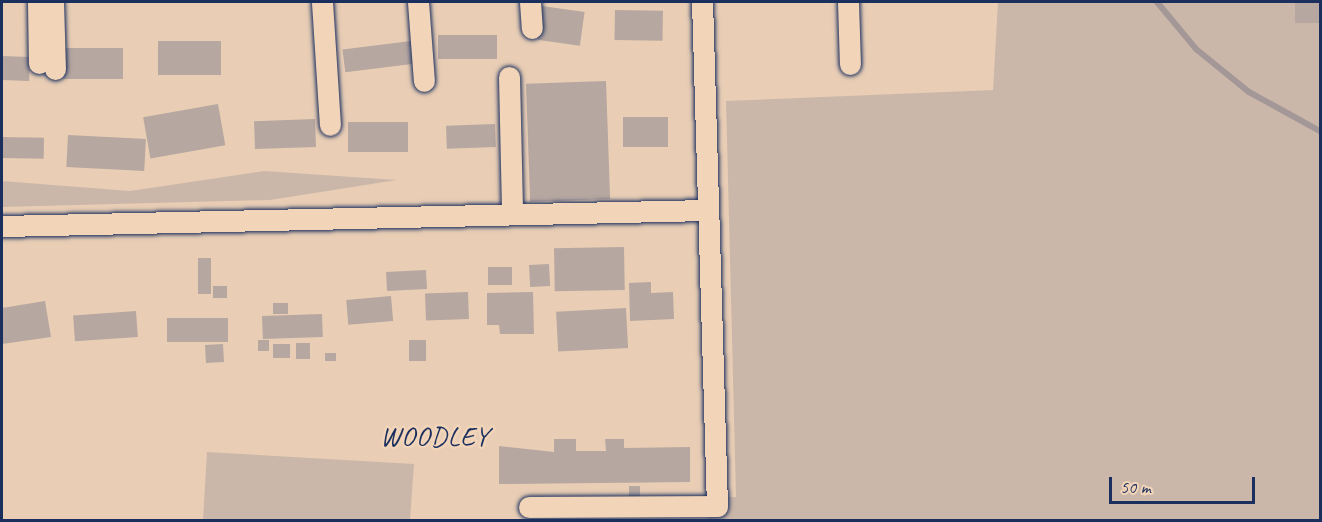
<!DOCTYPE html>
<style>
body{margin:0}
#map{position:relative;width:1322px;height:522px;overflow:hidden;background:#e9ceb5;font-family:Caveat,sans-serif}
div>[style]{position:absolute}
.green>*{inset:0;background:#cbb7a9}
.stream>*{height:6px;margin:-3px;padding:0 3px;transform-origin:3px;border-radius:3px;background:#a39797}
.building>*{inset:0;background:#b6a7a0;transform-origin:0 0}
.roads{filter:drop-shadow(0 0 2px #1b2f5e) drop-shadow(0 0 2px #1b2f5e)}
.minor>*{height:21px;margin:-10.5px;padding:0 10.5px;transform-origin:10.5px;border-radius:10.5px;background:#f2d5b9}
span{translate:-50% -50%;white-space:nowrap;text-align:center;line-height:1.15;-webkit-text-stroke:5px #f2d5b9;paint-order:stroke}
.quarter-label{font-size:27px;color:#1b2f5e;letter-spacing:1.5px}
.frame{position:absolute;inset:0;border:3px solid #1b2f5e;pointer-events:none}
.scale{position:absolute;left:1109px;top:477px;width:146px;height:27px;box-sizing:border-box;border:3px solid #1b2f5e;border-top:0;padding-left:8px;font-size:18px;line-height:21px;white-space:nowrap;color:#1b2f5e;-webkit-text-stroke:4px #f2d5b9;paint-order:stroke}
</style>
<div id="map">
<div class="green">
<i style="clip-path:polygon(998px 2px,1320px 2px,1320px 520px,708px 520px,708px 497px,736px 497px,726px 101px,993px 90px)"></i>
<i style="clip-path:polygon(264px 171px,397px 180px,270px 200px,2px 207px,2px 181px,130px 191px)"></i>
<i style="clip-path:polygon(207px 452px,414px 464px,410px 520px,203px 520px)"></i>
</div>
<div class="stream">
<i style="left:1157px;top:2px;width:61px;rotate:50.3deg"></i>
<i style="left:1196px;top:49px;width:68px;rotate:39.1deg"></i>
<i style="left:1249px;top:92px;width:81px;rotate:28.8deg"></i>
</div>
<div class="building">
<i style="left:1295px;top:2px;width:25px;height:21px"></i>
<i style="left:542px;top:6px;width:43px;height:34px;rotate:8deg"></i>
<i style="left:615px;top:10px;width:48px;height:30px;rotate:1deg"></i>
<i style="left:497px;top:35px;width:24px;height:59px;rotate:90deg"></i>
<i style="left:221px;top:41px;width:34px;height:63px;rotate:90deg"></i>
<i style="left:411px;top:41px;width:23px;height:69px;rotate:83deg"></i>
<i style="left:63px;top:48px;width:60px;height:31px"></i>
<i style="left:30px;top:57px;width:24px;height:28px;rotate:92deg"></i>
<i style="left:606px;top:81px;width:118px;height:80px;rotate:88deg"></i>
<i style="left:218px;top:104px;width:42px;height:76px;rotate:80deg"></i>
<i style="left:623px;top:117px;width:45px;height:30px"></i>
<i style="left:315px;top:119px;width:28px;height:61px;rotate:88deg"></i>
<i style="left:408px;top:122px;width:30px;height:60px;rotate:90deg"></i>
<i style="left:495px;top:124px;width:23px;height:49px;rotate:88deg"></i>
<i style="left:68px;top:135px;width:78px;height:32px;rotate:3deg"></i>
<i style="left:2px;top:137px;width:42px;height:21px;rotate:1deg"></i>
<i style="left:624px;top:247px;width:43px;height:70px;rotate:89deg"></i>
<i style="left:198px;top:258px;width:13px;height:36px"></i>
<i style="left:549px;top:264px;width:22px;height:20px;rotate:87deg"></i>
<i style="left:488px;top:267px;width:24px;height:18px"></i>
<i style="left:426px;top:270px;width:19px;height:40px;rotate:87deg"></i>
<i style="clip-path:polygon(651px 282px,651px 293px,673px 292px,674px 319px,630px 321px,629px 283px)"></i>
<i style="left:227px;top:286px;width:12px;height:14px;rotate:90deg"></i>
<i style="left:468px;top:292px;width:27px;height:43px;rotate:88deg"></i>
<i style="clip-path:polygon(533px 292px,534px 334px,500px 334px,499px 325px,487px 325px,487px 293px)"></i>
<i style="left:391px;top:296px;width:25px;height:45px;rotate:85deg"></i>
<i style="clip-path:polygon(45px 301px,51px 337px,2px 344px,2px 308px)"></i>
<i style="left:273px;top:303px;width:15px;height:11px"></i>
<i style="left:626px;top:308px;width:40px;height:70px;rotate:87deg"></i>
<i style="left:136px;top:311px;width:26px;height:63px;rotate:86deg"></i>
<i style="left:322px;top:314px;width:23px;height:60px;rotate:88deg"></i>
<i style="left:228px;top:318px;width:24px;height:61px;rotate:90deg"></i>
<i style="left:258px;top:340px;width:11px;height:11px"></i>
<i style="left:409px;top:340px;width:17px;height:21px"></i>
<i style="left:296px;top:343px;width:14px;height:16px"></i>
<i style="left:223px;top:344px;width:18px;height:18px;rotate:87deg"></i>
<i style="left:273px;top:344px;width:17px;height:14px"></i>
<i style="left:336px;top:353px;width:8px;height:11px;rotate:90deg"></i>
<i style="clip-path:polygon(554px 439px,576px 439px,576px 451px,606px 451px,605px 439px,624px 439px,624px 448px,690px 447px,690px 482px,499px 484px,499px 446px,554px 452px)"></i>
<i style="left:629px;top:486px;width:11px;height:13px"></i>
</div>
<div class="roads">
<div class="minor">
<i style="left:38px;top:2px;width:61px;rotate:89.1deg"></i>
<i style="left:53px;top:2px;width:67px;rotate:88.3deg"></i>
<i style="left:322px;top:2px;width:123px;rotate:86.3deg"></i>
<i style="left:418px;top:2px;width:79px;rotate:85.7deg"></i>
<i style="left:530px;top:2px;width:26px;rotate:86deg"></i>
<i style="left:848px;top:2px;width:62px;rotate:88.2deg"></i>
<i style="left:509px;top:77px;width:136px;rotate:88.7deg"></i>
<i style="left:2px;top:226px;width:705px;rotate:-1.3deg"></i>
<i style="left:529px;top:507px;width:188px;rotate:-0.3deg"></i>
<i style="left:717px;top:506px;width:504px;rotate:-91.7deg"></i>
</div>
</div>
<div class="quarter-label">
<span style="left:435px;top:437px">WOODLEY</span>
</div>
<div class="frame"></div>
<div class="scale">50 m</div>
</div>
